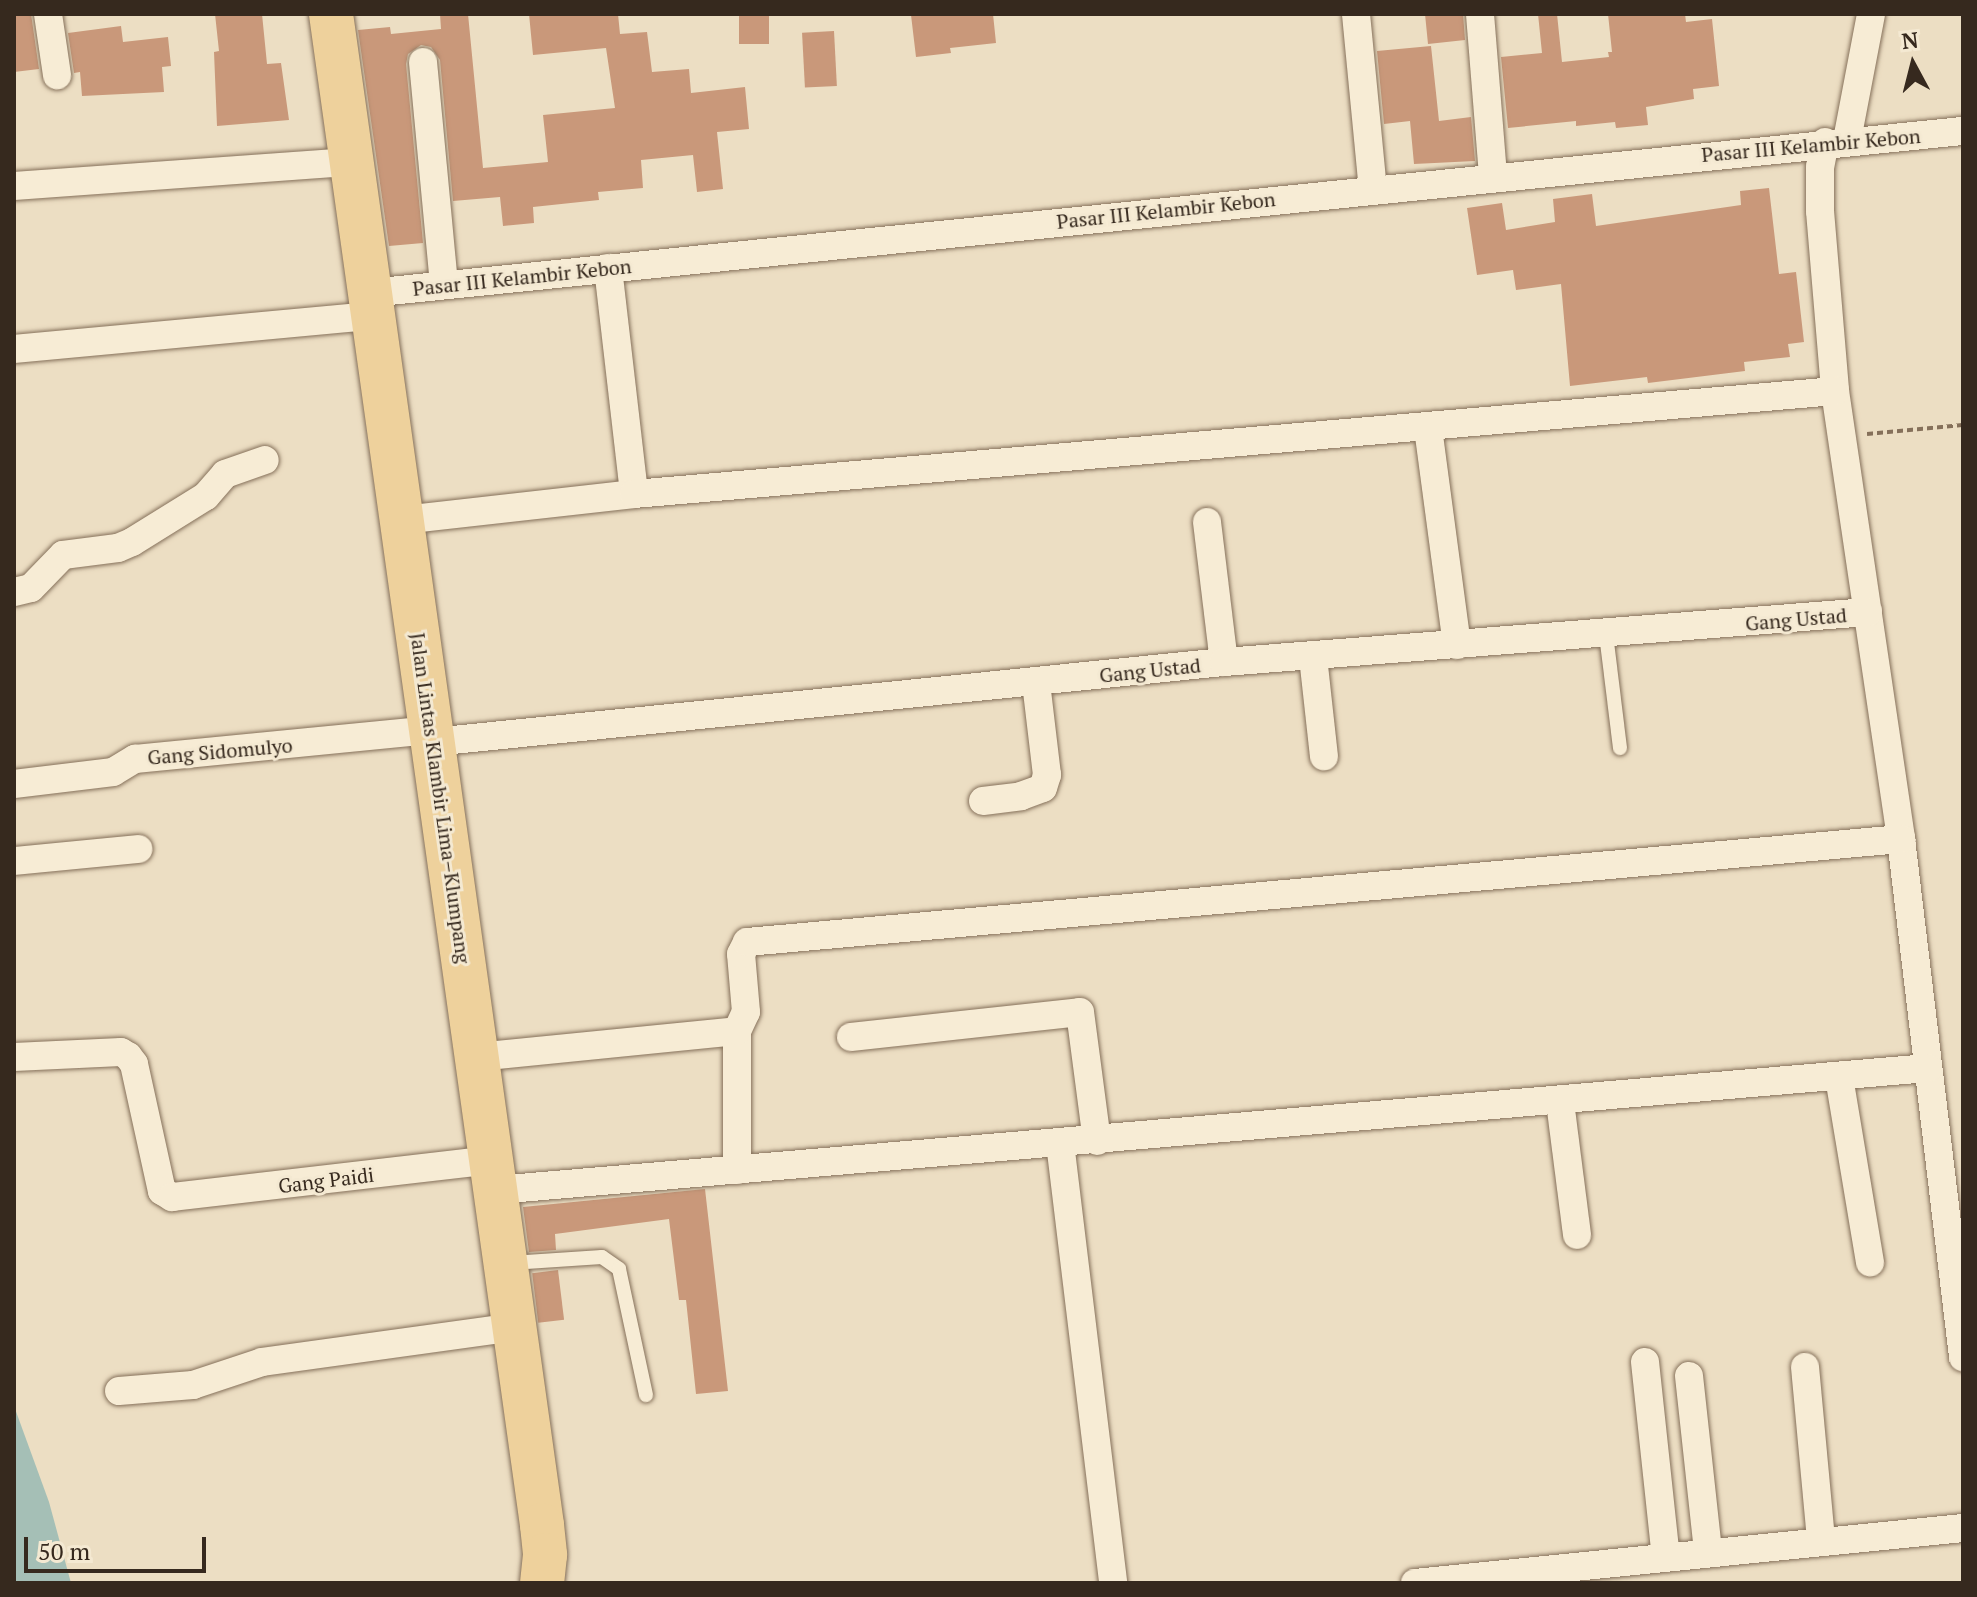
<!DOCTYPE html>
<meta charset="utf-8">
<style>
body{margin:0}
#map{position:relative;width:1977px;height:1597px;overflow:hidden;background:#ecdec3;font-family:"PT Serif",serif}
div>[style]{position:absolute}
.water>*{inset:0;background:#a5bfb6}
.building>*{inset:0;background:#c9987a;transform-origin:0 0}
.path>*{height:4px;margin-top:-2px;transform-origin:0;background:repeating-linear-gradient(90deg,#85705a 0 6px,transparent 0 10px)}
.roads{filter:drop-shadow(0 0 2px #85705a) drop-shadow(0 0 2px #85705a)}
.service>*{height:14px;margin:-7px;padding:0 7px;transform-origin:7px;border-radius:7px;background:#f7ecd5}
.minor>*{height:28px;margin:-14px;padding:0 14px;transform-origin:14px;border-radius:14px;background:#f7ecd5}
.primary>*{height:44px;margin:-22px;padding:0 22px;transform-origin:22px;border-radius:22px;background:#eed19c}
span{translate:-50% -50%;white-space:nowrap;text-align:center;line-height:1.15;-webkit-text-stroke:6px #f4e9d2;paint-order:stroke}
.street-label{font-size:20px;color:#36291e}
.frame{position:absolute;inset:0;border:16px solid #36291e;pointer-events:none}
.north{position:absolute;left:1873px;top:24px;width:80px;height:80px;-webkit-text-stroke:6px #f4e9d2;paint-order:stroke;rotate:353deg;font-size:22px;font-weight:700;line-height:32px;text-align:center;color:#36291e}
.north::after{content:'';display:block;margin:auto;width:28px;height:36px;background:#36291e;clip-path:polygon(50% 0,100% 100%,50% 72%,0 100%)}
.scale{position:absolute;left:24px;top:1537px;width:182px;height:36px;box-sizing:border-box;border:4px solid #36291e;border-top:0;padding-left:10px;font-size:24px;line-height:28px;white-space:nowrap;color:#36291e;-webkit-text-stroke:6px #f4e9d2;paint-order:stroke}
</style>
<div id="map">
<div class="water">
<i style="clip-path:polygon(14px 1406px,49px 1502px,71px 1583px,14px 1583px)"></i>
</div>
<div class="building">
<i style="clip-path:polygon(14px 14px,31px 14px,39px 69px,14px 72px)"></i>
<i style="clip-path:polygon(215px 14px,262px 14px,267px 64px,281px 63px,289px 120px,217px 126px,214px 52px,219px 51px)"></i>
<i style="clip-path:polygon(440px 14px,468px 14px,483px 168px,548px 162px,543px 115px,615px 108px,606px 48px,533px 55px,529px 14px,618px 14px,620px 34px,647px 32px,652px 72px,689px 69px,691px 93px,745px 87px,749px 129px,717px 132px,723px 189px,697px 192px,693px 155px,641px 160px,643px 188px,598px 192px,599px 200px,533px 207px,534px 223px,503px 226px,500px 197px,453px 201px,440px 60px,431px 47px,421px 45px,408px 54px,406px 64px,423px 243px,389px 246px,358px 30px,390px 27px,391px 34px,441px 29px)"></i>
<i style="left:739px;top:14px;width:30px;height:30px"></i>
<i style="clip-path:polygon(993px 14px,996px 43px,950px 48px,951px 53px,916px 57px,911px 15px)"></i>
<i style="clip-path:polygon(1425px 14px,1463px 14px,1465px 40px,1428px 44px)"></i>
<i style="clip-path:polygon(1538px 14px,1557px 14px,1562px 62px,1609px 57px,1608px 52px,1612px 52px,1608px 14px,1685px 14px,1686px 22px,1712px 19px,1719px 86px,1693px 89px,1694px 99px,1646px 107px,1648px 125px,1616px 128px,1615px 122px,1576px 126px,1576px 121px,1508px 128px,1501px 57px,1542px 53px)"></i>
<i style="clip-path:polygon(121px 26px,123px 42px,168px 37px,171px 66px,162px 67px,164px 92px,82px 96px,80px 72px,74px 73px,68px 33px)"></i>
<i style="left:834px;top:31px;width:55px;height:32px;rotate:87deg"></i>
<i style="clip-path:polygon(1431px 46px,1439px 121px,1471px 117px,1475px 161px,1414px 164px,1410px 121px,1384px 124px,1377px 51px)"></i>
<i style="clip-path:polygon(1769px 188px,1779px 274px,1796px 272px,1804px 342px,1788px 344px,1790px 357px,1744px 362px,1745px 371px,1648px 383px,1647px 377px,1570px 386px,1561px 284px,1516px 290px,1513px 270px,1477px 275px,1467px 208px,1502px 203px,1506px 230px,1555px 222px,1553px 199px,1592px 194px,1596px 226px,1741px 205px,1740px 191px)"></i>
<i style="clip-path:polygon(705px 1189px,728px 1391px,696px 1394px,686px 1300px,679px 1300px,669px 1219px,555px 1234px,556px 1250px,529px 1252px,523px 1207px)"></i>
<i style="left:558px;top:1270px;width:50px;height:26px;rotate:83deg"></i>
</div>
<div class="path">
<i style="left:1867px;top:434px;width:96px;rotate:-5.4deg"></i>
</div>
<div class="roads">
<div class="service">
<i style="left:1606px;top:634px;width:115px;rotate:83deg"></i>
<i style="left:511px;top:1263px;width:91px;rotate:-3.8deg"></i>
<i style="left:602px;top:1257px;width:21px;rotate:35deg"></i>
<i style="left:619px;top:1269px;width:129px;rotate:77.9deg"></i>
</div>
<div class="minor">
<i style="left:48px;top:14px;width:62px;rotate:81.6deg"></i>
<i style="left:1356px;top:14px;width:176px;rotate:84.5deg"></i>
<i style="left:1480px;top:14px;width:164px;rotate:85.4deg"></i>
<i style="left:423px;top:62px;width:224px;rotate:84.6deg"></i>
<i style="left:1847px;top:140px;width:128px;rotate:-79.2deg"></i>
<i style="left:1825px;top:142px;width:25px;rotate:101deg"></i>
<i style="left:1820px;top:167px;width:44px;rotate:90deg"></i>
<i style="left:1820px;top:211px;width:181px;rotate:85.2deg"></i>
<i style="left:1835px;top:391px;width:453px;rotate:81.6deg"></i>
<i style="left:1901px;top:839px;width:522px;rotate:83.17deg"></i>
<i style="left:14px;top:186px;width:337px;rotate:-4.1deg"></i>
<i style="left:608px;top:268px;width:227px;rotate:83.4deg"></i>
<i style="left:370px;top:293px;width:1601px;rotate:-5.81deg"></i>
<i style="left:14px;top:349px;width:361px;rotate:-5.3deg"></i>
<i style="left:1428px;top:428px;width:219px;rotate:82.4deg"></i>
<i style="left:402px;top:520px;width:233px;rotate:-6.4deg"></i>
<i style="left:634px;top:494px;width:1205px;rotate:-4.9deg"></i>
<i style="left:1207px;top:522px;width:141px;rotate:83.1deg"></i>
<i style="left:14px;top:592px;width:17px;rotate:-13deg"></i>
<i style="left:31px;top:588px;width:46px;rotate:-45.9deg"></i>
<i style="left:63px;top:555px;width:55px;rotate:-7.3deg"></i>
<i style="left:118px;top:548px;width:15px;rotate:-23deg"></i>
<i style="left:132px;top:542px;width:87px;rotate:-31.9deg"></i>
<i style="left:206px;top:496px;width:29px;rotate:-49deg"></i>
<i style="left:225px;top:474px;width:42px;rotate:-19.3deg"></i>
<i style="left:1313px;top:657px;width:100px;rotate:83.7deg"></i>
<i style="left:433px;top:742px;width:795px;rotate:-5.78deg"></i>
<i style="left:1224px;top:662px;width:646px;rotate:-4.44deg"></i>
<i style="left:14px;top:784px;width:100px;rotate:-6.9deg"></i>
<i style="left:113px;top:772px;width:26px;rotate:-31deg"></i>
<i style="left:135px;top:759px;width:296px;rotate:-5.6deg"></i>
<i style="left:983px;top:801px;width:38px;rotate:-7deg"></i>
<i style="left:1021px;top:796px;width:23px;rotate:-20deg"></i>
<i style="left:1043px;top:788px;width:14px;rotate:-73deg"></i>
<i style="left:1047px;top:775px;width:93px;rotate:-96.8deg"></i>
<i style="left:14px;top:861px;width:125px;rotate:-5.5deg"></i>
<i style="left:737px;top:1031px;width:139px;rotate:90deg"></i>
<i style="left:851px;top:1037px;width:230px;rotate:-6.2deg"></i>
<i style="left:1080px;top:1012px;width:130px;rotate:82.5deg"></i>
<i style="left:14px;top:1057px;width:107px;rotate:-2.7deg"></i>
<i style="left:121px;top:1052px;width:8px;rotate:30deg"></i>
<i style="left:128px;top:1056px;width:10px;rotate:53deg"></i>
<i style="left:134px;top:1064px;width:130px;rotate:77.6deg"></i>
<i style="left:162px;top:1191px;width:12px;rotate:31deg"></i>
<i style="left:172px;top:1197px;width:321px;rotate:-6.6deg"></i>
<i style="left:477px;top:1057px;width:261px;rotate:-5.7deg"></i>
<i style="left:737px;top:1031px;width:21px;rotate:-65deg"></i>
<i style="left:746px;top:1012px;width:58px;rotate:-94.9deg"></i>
<i style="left:741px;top:954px;width:13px;rotate:-63deg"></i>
<i style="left:747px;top:942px;width:1159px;rotate:-5.1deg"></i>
<i style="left:1839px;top:1077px;width:188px;rotate:80.5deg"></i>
<i style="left:1560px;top:1102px;width:134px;rotate:82.7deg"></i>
<i style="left:1060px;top:1143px;width:443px;rotate:83.1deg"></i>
<i style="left:496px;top:1190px;width:1437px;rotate:-4.87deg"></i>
<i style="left:1645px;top:1362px;width:196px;rotate:83.9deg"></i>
<i style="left:1805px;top:1367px;width:174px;rotate:84.7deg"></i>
<i style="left:1689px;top:1376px;width:177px;rotate:83.8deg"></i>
<i style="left:119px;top:1391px;width:74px;rotate:-4.6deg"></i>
<i style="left:193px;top:1385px;width:73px;rotate:-18.4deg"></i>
<i style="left:262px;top:1362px;width:255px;rotate:-7.9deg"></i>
<i style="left:1415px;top:1583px;width:551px;rotate:-5.73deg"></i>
</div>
<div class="primary">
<i style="left:331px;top:14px;width:1526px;rotate:82.05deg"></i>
<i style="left:542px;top:1525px;width:30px;rotate:84deg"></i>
<i style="left:545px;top:1555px;width:28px;rotate:96deg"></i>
</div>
</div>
<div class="street-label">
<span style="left:1811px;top:145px;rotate:-5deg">Pasar III Kelambir Kebon</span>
<span style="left:1166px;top:210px;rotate:-6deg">Pasar III Kelambir Kebon</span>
<span style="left:522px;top:277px;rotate:-6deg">Pasar III Kelambir Kebon</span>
<span style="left:1796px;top:619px;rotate:-5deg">Gang Ustad</span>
<span style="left:1150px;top:670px;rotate:-6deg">Gang Ustad</span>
<span style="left:220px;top:751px;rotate:-5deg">Gang Sidomulyo</span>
<span style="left:441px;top:798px;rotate:82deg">Jalan Lintas Klambir Lima–Klumpang</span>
<span style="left:326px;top:1180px;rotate:-7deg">Gang Paidi</span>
</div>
<div class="frame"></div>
<div class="north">N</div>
<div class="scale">50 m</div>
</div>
